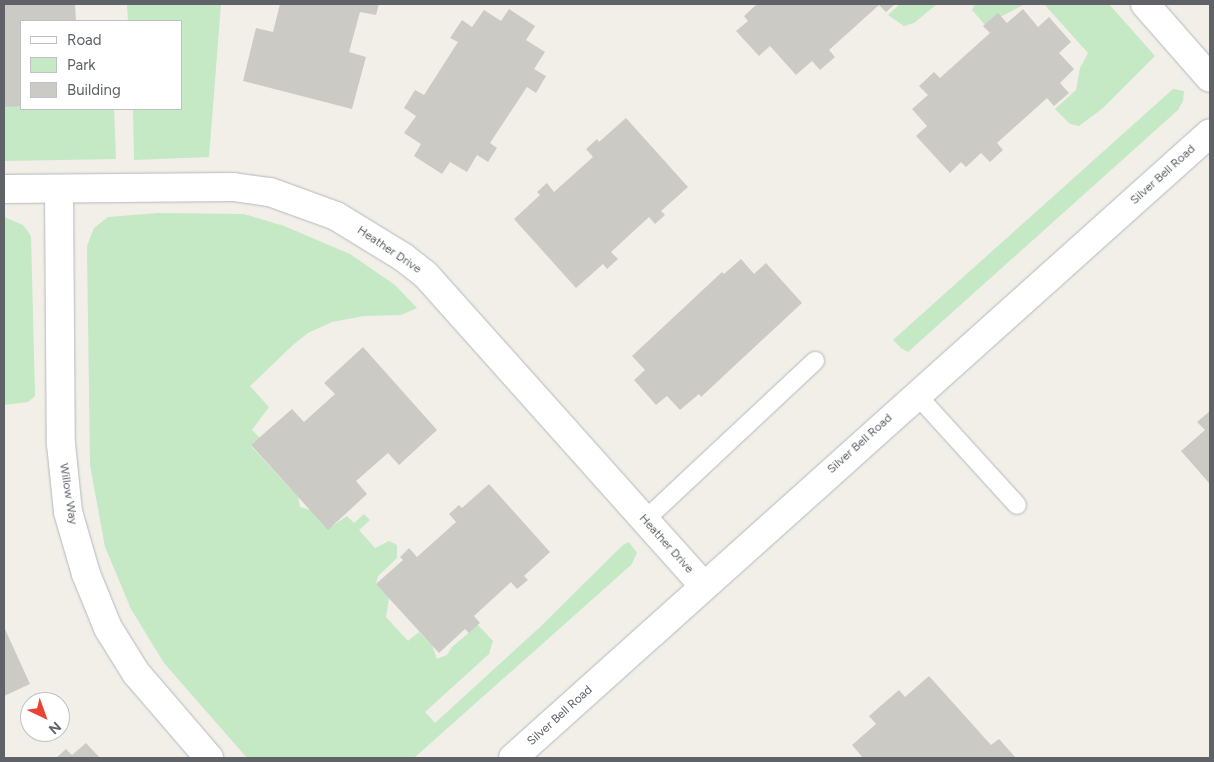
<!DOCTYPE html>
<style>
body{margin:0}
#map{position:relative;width:1214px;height:762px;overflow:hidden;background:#f1efe8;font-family:Figtree,sans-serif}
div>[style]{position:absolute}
.green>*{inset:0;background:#c5e8c5}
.building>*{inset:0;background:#cccac5}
.roads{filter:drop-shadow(0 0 1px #b5b8bc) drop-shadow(0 0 1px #b5b8bc)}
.service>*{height:18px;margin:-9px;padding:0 9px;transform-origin:9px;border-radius:9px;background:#fff}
.minor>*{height:28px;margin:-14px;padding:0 14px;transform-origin:14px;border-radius:14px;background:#fff}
.tertiary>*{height:28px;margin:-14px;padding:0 14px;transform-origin:14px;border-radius:14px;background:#fff}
span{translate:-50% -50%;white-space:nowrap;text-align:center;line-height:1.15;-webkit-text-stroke:5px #fff;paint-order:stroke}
.street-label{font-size:12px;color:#5f6368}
.frame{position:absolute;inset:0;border:5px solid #5f6368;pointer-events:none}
.legend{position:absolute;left:20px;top:20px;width:162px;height:90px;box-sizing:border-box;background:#fff;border:1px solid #bfc1c3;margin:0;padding:6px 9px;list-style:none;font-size:15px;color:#5f6368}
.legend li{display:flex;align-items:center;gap:10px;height:25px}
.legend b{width:25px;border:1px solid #bfc1c3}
.north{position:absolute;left:20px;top:692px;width:50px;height:50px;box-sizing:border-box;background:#fff;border:1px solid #bfc1c3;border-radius:50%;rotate:138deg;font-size:14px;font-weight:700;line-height:20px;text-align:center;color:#5f6368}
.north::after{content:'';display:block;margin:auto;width:18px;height:22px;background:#ea4335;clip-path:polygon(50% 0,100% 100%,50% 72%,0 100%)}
</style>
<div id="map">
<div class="green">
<i style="clip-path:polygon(127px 4px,221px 4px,209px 157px,134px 160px,133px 109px,181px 109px,181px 21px,128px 21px)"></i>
<i style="clip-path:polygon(900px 4px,937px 4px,914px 23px,904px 26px,888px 15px)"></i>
<i style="clip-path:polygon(975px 4px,1025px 4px,985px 25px,972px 10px)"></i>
<i style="clip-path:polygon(1044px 4px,1109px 4px,1155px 56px,1103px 108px,1079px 126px,1070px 124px,1055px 109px,1076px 90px,1080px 68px,1088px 53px)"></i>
<i style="clip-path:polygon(1173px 89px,1184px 91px,1183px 101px,1178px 110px,908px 352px,901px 348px,893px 340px)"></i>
<i style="clip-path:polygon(4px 96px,4px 106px,21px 106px,21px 109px,114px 109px,116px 159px,4px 161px)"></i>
<i style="clip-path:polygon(158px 213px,244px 214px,284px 226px,350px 254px,395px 285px,417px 308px,401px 315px,364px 316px,332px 322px,308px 333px,293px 345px,250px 386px,269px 407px,252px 430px,260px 438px,251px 446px,298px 497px,300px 507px,310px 510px,328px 529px,347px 516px,354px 523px,364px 514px,370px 520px,359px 530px,375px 548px,389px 541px,397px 545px,397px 558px,378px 576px,376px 584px,389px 598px,386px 617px,408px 641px,419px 632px,432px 645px,437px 659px,447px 655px,452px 647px,478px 625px,493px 641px,489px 654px,425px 712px,435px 723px,539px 628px,623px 545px,629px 542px,637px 553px,631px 565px,414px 758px,247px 758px,164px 663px,131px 609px,105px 547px,90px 465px,87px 246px,94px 228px,108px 217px)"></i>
<i style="clip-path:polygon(4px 217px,23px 225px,31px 236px,35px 396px,28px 402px,4px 405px)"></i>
</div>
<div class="building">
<i style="clip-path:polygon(4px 4px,75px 4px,76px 21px,21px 21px,21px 106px,4px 107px)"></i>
<i style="clip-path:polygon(280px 4px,379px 4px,376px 15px,360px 12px,349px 52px,366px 57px,352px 109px,243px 81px,256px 28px,273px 32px)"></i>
<i style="clip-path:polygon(757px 4px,895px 4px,886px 12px,879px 5px,829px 50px,835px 57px,820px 70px,812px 61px,796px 75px,770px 46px,759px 56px,736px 31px,748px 21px,744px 16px)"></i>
<i style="clip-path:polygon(509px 9px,535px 26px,526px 40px,545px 52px,534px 69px,546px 76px,536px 93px,527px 87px,490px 143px,497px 148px,488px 162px,477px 155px,467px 172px,450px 162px,442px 174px,414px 156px,421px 144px,404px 133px,416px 116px,404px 108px,415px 90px,424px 95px,458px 42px,450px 38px,462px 20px,472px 27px,484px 10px,501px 21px)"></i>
<i style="clip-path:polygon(1023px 9px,1038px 27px,1049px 17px,1071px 42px,1059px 53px,1074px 69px,1060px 83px,1069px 93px,1054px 106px,1047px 98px,997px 143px,1003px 150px,990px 162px,981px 153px,966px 167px,961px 162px,950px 173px,916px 136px,927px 126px,912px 109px,928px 95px,919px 86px,934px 72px,940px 78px,990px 33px,983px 26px,998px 13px,1007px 23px)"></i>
<i style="clip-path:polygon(626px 118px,688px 187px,661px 211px,665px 215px,655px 224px,649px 217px,611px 252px,618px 259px,607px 269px,603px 264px,576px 288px,514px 219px,540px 195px,537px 192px,547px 183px,554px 192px,593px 157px,586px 149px,597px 139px,599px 142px)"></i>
<i style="clip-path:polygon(741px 259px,754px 274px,766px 263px,802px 303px,701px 397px,699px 394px,680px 410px,667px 396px,656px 405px,634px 380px,645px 370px,632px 356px,722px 272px,724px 274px)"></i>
<i style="clip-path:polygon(363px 347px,437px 430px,399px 465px,388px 453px,356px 481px,367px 494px,328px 530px,251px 445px,292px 409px,304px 422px,335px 394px,324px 383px)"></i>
<i style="clip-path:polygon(1210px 411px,1210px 484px,1181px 451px,1205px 430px,1197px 422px)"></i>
<i style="clip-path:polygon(489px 484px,550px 552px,524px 576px,528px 580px,517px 589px,511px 582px,474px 616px,480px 623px,469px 633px,465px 629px,439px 653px,376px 584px,403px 560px,400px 557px,409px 548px,417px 557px,456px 522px,449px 514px,459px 505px,462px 508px)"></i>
<i style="clip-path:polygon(4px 627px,30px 684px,4px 696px)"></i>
<i style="clip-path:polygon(929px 676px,991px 745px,999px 739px,1016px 758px,863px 758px,852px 745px,876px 724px,869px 716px,899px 690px,905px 697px)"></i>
<i style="clip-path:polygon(86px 743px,100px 758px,56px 758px,66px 749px,72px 755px)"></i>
</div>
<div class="roads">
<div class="service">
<i style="left:916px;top:394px;width:150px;rotate:47.7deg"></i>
<i style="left:645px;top:520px;width:233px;rotate:-43.1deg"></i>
</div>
<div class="minor">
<i style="left:1145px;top:4px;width:98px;rotate:48.7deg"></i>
<i style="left:4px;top:189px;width:229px;rotate:-0.5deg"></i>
<i style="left:233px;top:187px;width:37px;rotate:8deg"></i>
<i style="left:270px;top:192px;width:70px;rotate:20deg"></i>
<i style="left:336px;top:216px;width:79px;rotate:31.5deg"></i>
<i style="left:403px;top:257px;width:28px;rotate:38deg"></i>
<i style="left:425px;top:274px;width:417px;rotate:48.2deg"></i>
<i style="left:59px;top:189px;width:255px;rotate:89.6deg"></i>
<i style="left:61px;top:444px;width:68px;rotate:84.1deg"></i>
<i style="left:68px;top:512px;width:65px;rotate:73.8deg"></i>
<i style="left:86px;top:574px;width:58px;rotate:67.8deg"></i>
<i style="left:108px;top:628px;width:53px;rotate:58.1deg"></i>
<i style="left:136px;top:673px;width:112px;rotate:49.3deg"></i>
</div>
<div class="tertiary">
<i style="left:513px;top:758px;width:936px;rotate:-41.88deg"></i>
</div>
</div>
<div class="street-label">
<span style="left:1163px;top:175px;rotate:-42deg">Silver Bell Road</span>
<span style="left:389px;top:250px;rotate:34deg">Heather Drive</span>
<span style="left:860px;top:444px;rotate:-42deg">Silver Bell Road</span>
<span style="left:68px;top:494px;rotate:81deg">Willow Way</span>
<span style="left:666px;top:544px;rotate:48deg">Heather Drive</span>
<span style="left:560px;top:716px;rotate:-42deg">Silver Bell Road</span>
</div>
<div class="frame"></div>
<ul class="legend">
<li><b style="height:6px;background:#fff"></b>Road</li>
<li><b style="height:14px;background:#c5e8c5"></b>Park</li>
<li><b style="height:14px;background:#cccac5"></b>Building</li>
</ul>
<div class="north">N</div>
</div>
